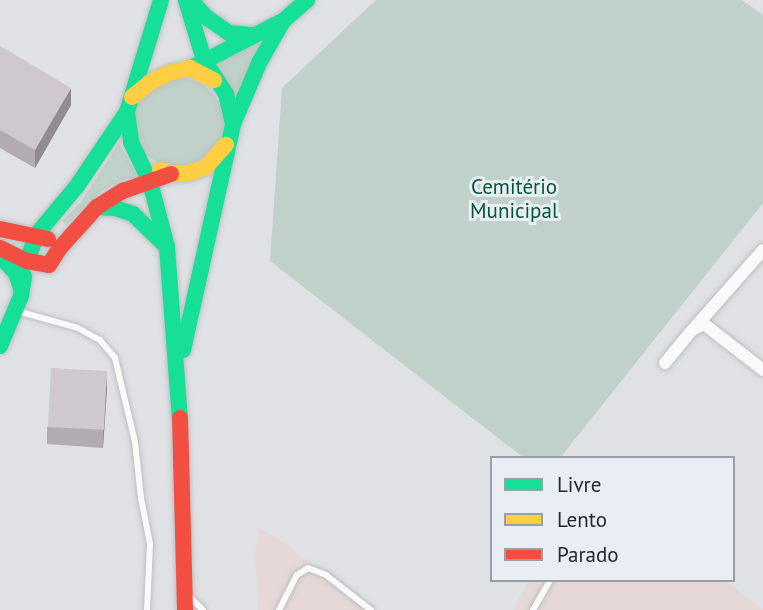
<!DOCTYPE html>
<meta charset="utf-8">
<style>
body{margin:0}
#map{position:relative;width:763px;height:610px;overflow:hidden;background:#dfe1e4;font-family:"PT Sans",sans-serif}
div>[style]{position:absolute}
.industrial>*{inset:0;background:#e5d8d7}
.green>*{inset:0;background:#bfd1c8}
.round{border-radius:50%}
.roads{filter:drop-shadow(0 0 2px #bdbfc1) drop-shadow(0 0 2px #bdbfc1)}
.lane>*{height:6px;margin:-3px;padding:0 3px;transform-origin:3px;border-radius:3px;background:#fafafb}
.street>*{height:12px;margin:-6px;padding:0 6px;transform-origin:6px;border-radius:6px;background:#fafafb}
.fast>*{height:16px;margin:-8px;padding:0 8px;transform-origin:8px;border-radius:8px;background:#16e098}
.slow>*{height:16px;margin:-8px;padding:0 8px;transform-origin:8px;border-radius:8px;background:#ffcf43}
.jam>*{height:16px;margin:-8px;padding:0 8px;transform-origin:8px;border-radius:8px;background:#f24e42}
.wall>*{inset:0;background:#b2acb2}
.shaded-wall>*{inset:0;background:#918c91}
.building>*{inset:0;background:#cfc8cf;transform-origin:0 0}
span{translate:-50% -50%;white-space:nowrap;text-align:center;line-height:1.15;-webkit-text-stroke:6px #e9eef4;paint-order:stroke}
.park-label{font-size:21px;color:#035636}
.legend{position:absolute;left:490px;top:456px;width:245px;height:126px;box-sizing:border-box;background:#e9eef4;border:2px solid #9b9ea3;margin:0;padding:9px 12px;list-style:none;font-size:21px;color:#252729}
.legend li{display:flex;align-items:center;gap:14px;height:35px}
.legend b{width:35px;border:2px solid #9b9ea3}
</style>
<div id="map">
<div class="industrial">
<i style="clip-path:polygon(259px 528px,286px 544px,365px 610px,258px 610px,255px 553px)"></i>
<i style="clip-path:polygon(529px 580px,724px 580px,763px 610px,513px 610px)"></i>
</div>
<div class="green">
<i style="clip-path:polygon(376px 0,742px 0,763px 15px,763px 203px,560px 458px,524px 458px,270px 261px,282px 88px)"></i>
<i style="clip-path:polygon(265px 35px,232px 100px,214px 63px)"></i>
<i class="round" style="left:134px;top:78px;width:90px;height:90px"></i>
<i style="clip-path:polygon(119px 143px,138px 177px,123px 180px,102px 191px,66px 225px,62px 221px,82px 200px)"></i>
</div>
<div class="roads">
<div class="lane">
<i style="left:17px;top:311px;width:63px;rotate:15.6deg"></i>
<i style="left:78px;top:328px;width:25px;rotate:29deg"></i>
<i style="left:100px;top:340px;width:23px;rotate:50deg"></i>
<i style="left:115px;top:358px;width:86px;rotate:76.6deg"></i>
<i style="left:135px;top:442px;width:56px;rotate:83.9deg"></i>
<i style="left:141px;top:498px;width:47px;rotate:78.9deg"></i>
<i style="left:150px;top:544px;width:66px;rotate:92.6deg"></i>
<i style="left:191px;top:598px;width:17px;rotate:45deg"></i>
<i style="left:279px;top:610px;width:39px;rotate:-63deg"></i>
<i style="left:297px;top:575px;width:13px;rotate:-32deg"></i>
<i style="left:308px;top:568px;width:19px;rotate:21deg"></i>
<i style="left:326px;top:575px;width:57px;rotate:37.9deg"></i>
<i style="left:533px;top:610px;width:34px;rotate:-60deg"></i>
</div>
<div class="street">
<i style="left:696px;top:326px;width:101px;rotate:-48.6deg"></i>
<i style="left:665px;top:363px;width:43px;rotate:-50.7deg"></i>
<i style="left:692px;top:330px;width:13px;rotate:-27deg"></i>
<i style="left:704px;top:324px;width:75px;rotate:37.9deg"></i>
</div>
<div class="fast">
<i style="left:191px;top:0;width:23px;rotate:49deg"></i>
<i style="left:206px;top:17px;width:28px;rotate:35deg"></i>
<i style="left:229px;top:33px;width:25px;rotate:5deg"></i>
<i style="left:193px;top:67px;width:101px;rotate:-27.1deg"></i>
<i style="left:283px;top:21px;width:32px;rotate:-41deg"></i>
<i style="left:127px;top:112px;width:30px;rotate:82deg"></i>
<i style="left:131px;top:142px;width:44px;rotate:64.6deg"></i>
<i style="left:150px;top:182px;width:67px;rotate:75.3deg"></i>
<i style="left:167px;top:247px;width:171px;rotate:85.7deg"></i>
<i style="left:233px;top:124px;width:66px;rotate:-66.9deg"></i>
<i style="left:259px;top:63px;width:48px;rotate:-60.3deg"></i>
<i style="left:97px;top:207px;width:18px;rotate:3deg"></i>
<i style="left:115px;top:208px;width:19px;rotate:18deg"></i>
<i style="left:133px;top:214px;width:46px;rotate:44.1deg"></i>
<i style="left:0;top:256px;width:23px;rotate:47deg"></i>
<i style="left:16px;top:273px;width:16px;rotate:72deg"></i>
<i style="left:27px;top:261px;width:29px;rotate:-70deg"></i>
<i style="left:37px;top:234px;width:62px;rotate:-50.2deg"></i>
<i style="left:77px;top:186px;width:89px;rotate:-56deg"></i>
<i style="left:127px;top:112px;width:117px;rotate:-73.1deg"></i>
<i style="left:0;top:346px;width:54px;rotate:-67.2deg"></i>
<i style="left:21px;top:296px;width:20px;rotate:-81deg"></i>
<i style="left:183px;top:350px;width:231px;rotate:-77.5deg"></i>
<i style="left:233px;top:124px;width:31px;rotate:-103deg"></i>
<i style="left:226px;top:94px;width:40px;rotate:-122.9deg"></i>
<i style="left:204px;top:60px;width:63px;rotate:-106.7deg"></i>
</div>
<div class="slow">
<i style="left:132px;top:97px;width:22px;rotate:-39deg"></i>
<i style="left:149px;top:83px;width:22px;rotate:-27deg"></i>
<i style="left:169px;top:73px;width:22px;rotate:-13deg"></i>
<i style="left:190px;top:68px;width:27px;rotate:27deg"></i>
<i style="left:160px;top:170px;width:12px;rotate:20deg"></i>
<i style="left:171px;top:174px;width:18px;rotate:-3deg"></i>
<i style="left:189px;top:173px;width:18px;rotate:-19deg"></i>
<i style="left:206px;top:167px;width:30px;rotate:-48deg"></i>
</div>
<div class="jam">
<i style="left:0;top:229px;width:49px;rotate:11.8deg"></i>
<i style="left:0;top:248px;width:30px;rotate:26deg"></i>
<i style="left:27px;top:261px;width:22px;rotate:10deg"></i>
<i style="left:49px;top:265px;width:19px;rotate:-58deg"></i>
<i style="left:59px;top:249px;width:57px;rotate:-47.9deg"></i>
<i style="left:97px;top:207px;width:31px;rotate:-32deg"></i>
<i style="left:123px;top:191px;width:51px;rotate:-19.5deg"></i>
<i style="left:180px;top:418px;width:192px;rotate:88.5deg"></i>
</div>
</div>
<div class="wall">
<i style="clip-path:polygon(0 46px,71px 105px,35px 168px,0 148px)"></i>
<i style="clip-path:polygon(107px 389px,103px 448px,47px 444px,47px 427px)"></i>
</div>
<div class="shaded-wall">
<i style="clip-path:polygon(71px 88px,71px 105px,35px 168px,35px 150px)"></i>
<i style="clip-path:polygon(107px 371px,107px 389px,103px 448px,103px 431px)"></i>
</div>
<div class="building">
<i style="clip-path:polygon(0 46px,71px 88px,35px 150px,0 130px)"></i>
<i style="left:51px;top:368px;width:56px;height:59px;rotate:3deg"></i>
</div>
<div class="park-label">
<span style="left:514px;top:199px">Cemitério<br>Municipal</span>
</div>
<ul class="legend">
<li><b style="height:9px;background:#16e098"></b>Livre</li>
<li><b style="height:9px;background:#ffcf43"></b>Lento</li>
<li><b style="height:9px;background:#f24e42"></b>Parado</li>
</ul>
</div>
